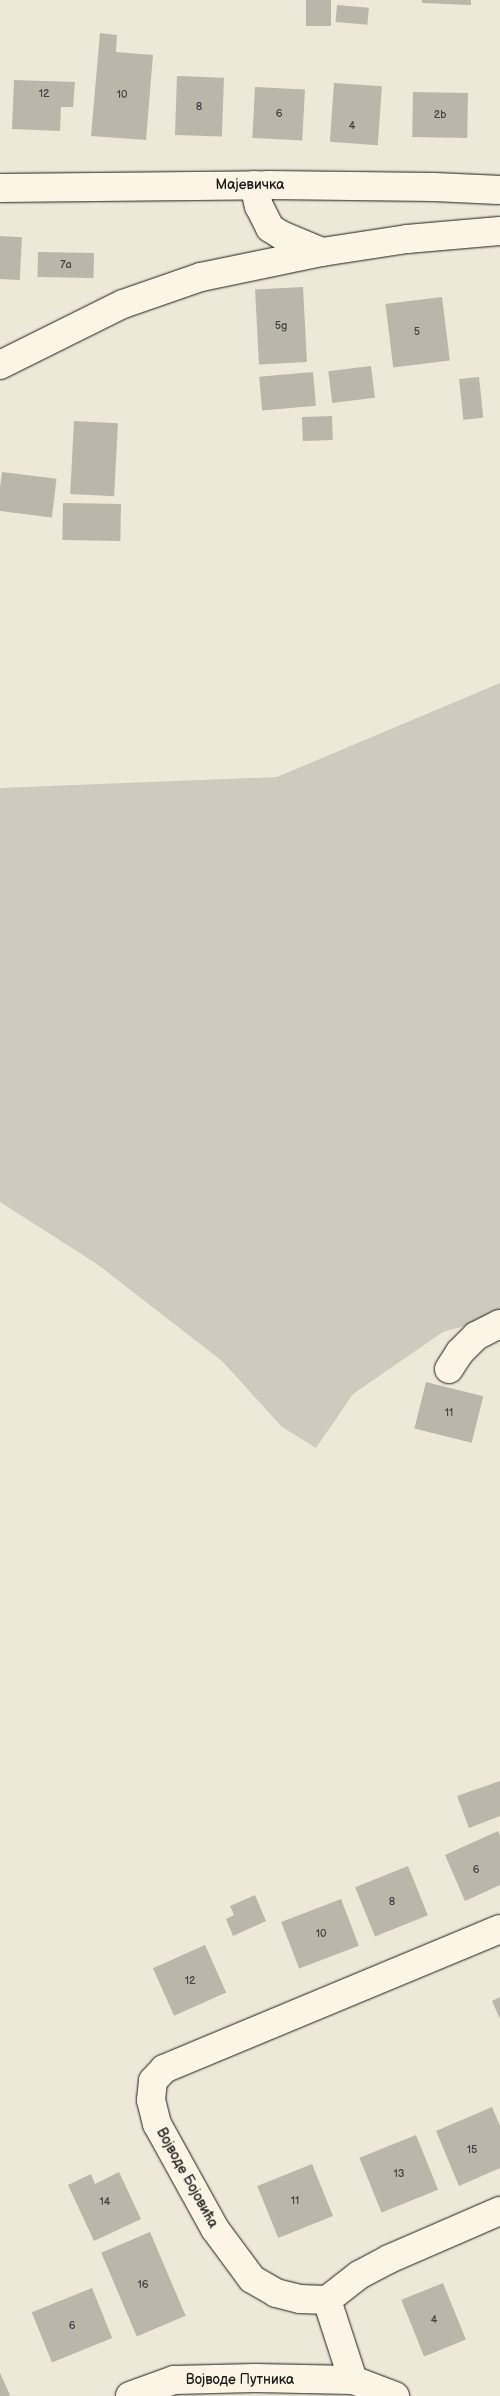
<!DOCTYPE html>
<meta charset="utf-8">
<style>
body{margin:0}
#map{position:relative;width:500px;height:2396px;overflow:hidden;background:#eee8d9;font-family:"Balsamiq Sans",sans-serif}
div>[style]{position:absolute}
.green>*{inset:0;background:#cfcabd}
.building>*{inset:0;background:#bab6aa;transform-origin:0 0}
.roads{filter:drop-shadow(0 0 1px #1c1c1c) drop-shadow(0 0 1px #1c1c1c)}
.minor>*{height:28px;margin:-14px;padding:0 14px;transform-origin:14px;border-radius:14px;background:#fcf5e5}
span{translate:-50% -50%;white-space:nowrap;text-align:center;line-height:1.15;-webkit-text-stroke:4px #fcf5e5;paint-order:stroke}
.number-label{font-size:11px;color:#444240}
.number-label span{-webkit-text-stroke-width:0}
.street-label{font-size:14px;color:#1c1c1c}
</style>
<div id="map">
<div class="green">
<i style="clip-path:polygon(500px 683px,500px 1316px,443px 1332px,353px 1394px,316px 1448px,282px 1427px,222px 1361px,97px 1264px,0 1202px,0 788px,277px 777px)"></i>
</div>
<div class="building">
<i style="left:306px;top:0;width:25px;height:26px"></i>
<i style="clip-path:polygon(422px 0,471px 0,471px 5px,422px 3px)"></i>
<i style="left:337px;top:5px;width:32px;height:17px;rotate:5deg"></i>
<i style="clip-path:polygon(100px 33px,117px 35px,116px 52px,153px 55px,146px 140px,91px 136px)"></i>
<i style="left:177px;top:76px;width:47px;height:59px;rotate:2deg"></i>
<i style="clip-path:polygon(14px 80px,75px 82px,73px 107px,61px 107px,60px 131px,12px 129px)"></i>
<i style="left:334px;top:83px;width:48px;height:59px;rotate:4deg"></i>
<i style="left:255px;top:87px;width:50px;height:51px;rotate:3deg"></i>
<i style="left:413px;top:92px;width:55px;height:45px;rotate:1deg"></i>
<i style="left:0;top:236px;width:22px;height:43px;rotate:3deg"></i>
<i style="left:38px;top:252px;width:56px;height:25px;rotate:1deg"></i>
<i style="left:303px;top:287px;width:75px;height:48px;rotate:87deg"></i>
<i style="left:442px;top:297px;width:64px;height:57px;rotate:83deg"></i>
<i style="left:371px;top:366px;width:32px;height:43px;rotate:83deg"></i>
<i style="left:313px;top:372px;width:34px;height:54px;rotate:85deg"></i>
<i style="left:479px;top:377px;width:41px;height:20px;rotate:84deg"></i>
<i style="left:332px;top:416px;width:24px;height:30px;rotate:88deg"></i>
<i style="left:74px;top:421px;width:44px;height:73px;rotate:3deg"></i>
<i style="left:2px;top:472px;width:55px;height:39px;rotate:7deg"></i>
<i style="left:63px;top:503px;width:58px;height:37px;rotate:1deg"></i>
<i style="left:426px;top:1382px;width:59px;height:48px;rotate:14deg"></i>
<i style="clip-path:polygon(500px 1781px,500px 1816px,469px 1828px,457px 1796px)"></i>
<i style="clip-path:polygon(498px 1831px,500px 1836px,500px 1885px,465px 1901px,445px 1855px)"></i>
<i style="left:408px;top:1866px;width:53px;height:57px;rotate:68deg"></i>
<i style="clip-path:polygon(255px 1895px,266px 1921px,233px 1936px,226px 1919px,234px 1915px,230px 1906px)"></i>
<i style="left:341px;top:1899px;width:50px;height:64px;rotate:69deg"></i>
<i style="left:205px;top:1945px;width:52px;height:57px;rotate:66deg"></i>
<i style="clip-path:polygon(500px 1997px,500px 2019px,492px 2001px)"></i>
<i style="clip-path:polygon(492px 2107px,500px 2126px,500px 2168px,459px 2186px,436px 2131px)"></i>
<i style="left:416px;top:2135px;width:59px;height:61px;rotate:68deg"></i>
<i style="left:312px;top:2164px;width:56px;height:59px;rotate:68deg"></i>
<i style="clip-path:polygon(119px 2172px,141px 2219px,94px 2241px,68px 2185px,91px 2174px,95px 2184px)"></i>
<i style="left:150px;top:2232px;width:91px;height:53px;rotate:67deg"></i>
<i style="left:443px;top:2283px;width:61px;height:45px;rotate:68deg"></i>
<i style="left:92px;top:2288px;width:54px;height:65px;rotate:68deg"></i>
<i style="clip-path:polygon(0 2373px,10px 2395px,8px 2396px,0 2396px)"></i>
</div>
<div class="roads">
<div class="minor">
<i style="left:254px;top:185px;width:22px;rotate:77deg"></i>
<i style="left:259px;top:206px;width:25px;rotate:63deg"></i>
<i style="left:270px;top:228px;width:13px;rotate:32deg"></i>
<i style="left:281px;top:235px;width:44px;rotate:22.5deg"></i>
<i style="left:0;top:188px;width:268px;rotate:-0.6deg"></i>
<i style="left:268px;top:185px;width:166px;rotate:0.7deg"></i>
<i style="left:434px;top:187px;width:66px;rotate:2.6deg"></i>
<i style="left:0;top:365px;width:137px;rotate:-26.4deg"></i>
<i style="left:123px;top:304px;width:83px;rotate:-19.1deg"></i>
<i style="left:201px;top:277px;width:124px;rotate:-11.7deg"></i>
<i style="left:322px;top:252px;width:86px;rotate:-8.7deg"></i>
<i style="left:407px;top:239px;width:93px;rotate:-4.9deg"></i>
<i style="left:449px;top:1369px;width:20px;rotate:-57deg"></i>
<i style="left:460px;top:1352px;width:23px;rotate:-45deg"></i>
<i style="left:476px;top:1336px;width:27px;rotate:-27deg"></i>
<i style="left:500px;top:1929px;width:364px;rotate:157.4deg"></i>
<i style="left:164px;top:2069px;width:16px;rotate:133deg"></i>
<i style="left:153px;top:2081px;width:19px;rotate:96deg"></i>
<i style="left:151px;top:2100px;width:25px;rotate:76deg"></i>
<i style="left:157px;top:2124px;width:120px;rotate:61.1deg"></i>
<i style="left:215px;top:2229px;width:62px;rotate:53.5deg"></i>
<i style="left:252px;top:2279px;width:28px;rotate:30deg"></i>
<i style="left:276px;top:2293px;width:25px;rotate:14deg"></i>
<i style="left:300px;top:2299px;width:27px;rotate:2deg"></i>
<i style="left:327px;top:2300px;width:41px;rotate:-38deg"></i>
<i style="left:359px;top:2275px;width:34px;rotate:-28deg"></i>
<i style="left:389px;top:2259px;width:121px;rotate:-23.4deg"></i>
<i style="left:327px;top:2300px;width:84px;rotate:72deg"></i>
<i style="left:353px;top:2380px;width:45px;rotate:20.9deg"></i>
<i style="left:130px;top:2396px;width:47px;rotate:-20deg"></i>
<i style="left:174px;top:2380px;width:81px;rotate:-1.4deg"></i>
<i style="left:255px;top:2378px;width:98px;rotate:1.2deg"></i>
</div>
</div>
<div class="number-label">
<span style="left:44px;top:94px">12</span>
<span style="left:122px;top:95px">10</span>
<span style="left:199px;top:107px">8</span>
<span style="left:279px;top:114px">6</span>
<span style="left:440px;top:115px">2b</span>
<span style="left:352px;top:126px">4</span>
<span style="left:66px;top:265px">7a</span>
<span style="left:281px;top:326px">5g</span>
<span style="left:417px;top:332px">5</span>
<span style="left:449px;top:1413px">11</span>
<span style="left:476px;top:1870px">6</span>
<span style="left:392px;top:1902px">8</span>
<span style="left:321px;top:1934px">10</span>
<span style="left:190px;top:1981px">12</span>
<span style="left:472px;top:2150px">15</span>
<span style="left:399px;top:2174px">13</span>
<span style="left:295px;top:2201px">11</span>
<span style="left:105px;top:2202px">14</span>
<span style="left:143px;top:2285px">16</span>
<span style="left:434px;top:2320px">4</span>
<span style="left:72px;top:2326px">6</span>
</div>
<div class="street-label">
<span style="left:250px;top:185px">Мајевичка</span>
<span style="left:187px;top:2178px;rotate:61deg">Војводе Бојовића</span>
<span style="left:240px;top:2380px">Војводе Путника</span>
</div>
</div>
